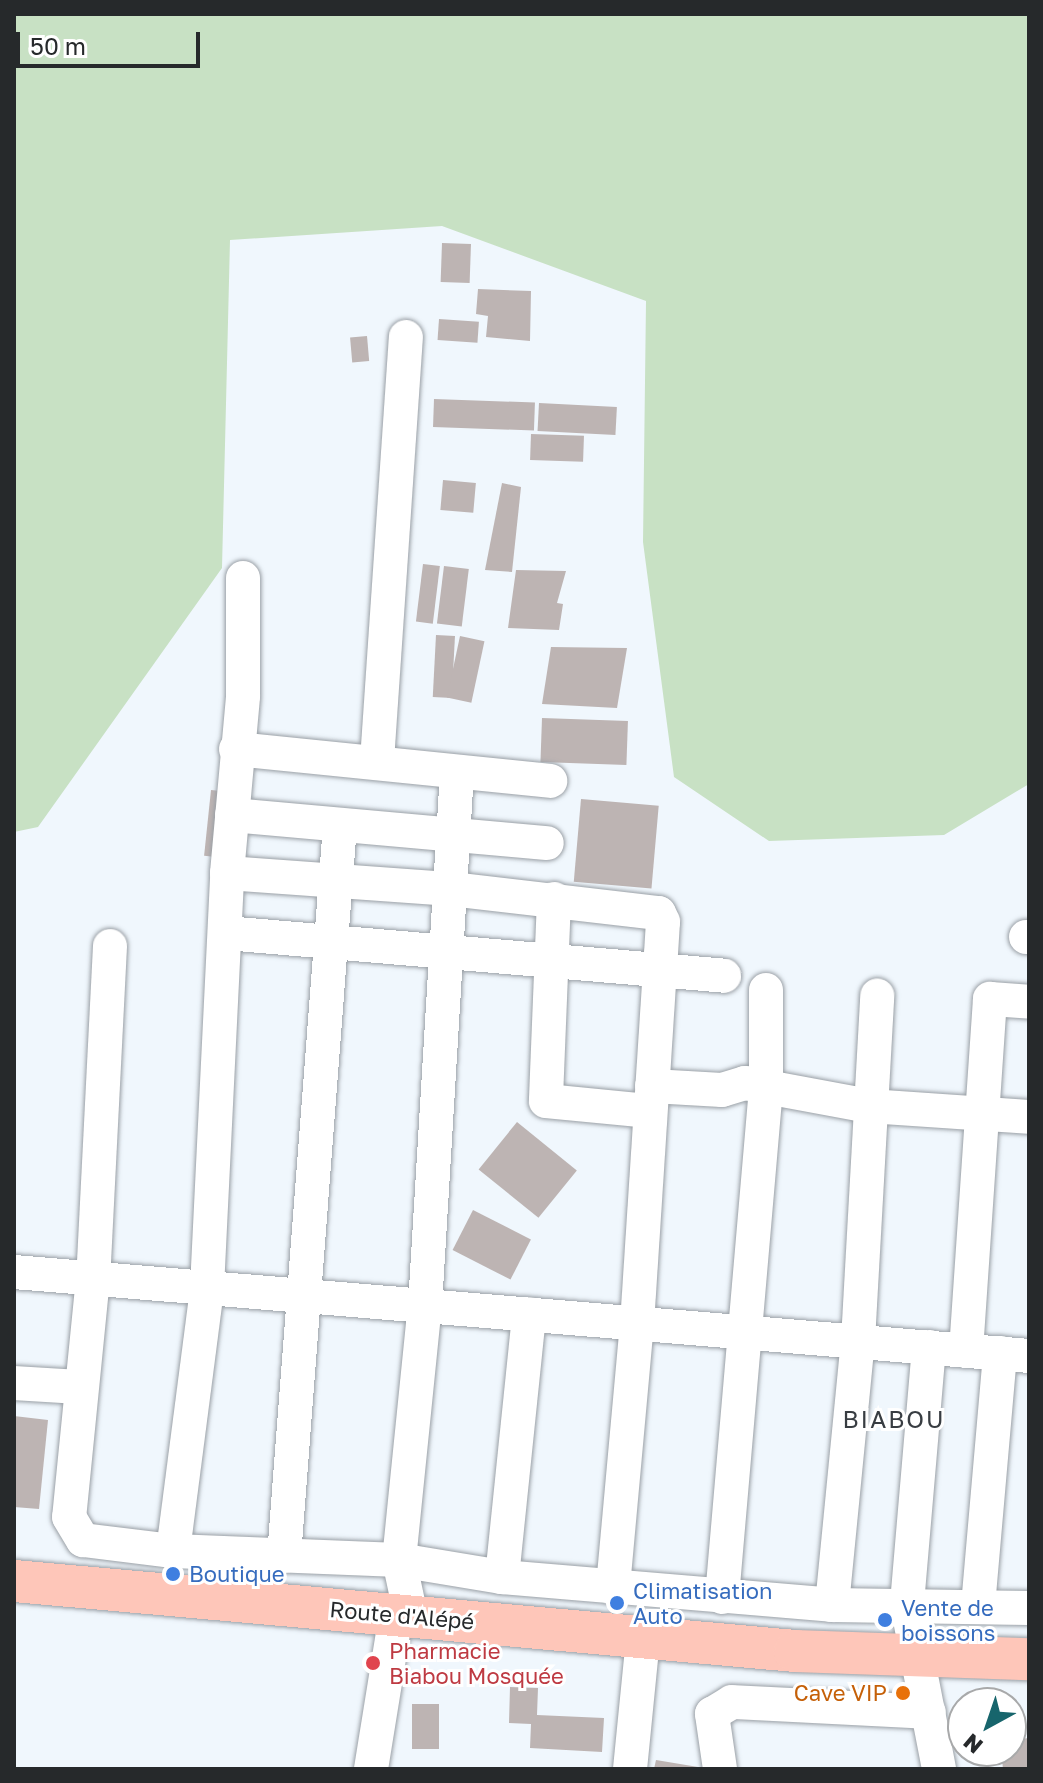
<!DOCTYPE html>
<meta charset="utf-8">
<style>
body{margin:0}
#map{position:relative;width:1043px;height:1783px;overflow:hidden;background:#f0f7fd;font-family:"Golos Text",sans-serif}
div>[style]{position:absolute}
.green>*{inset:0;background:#c8e1c4}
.building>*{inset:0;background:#bdb4b3;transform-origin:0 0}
.roads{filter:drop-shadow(0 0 2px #9aa0a6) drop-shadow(0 0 2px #9aa0a6)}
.minor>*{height:34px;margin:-17px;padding:0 17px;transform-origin:17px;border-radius:17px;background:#fff}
.major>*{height:42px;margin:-21px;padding:0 21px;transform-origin:21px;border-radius:21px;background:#fec6b9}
.dots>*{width:22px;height:22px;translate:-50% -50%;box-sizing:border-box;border:4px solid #fff;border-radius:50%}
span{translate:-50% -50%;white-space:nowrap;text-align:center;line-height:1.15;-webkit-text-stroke:6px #fff;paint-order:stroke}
.shop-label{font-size:22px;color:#366cbe}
.left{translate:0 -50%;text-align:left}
.street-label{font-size:22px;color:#26292b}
.health-label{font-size:22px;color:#be3a42}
.food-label{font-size:22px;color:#c56008}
.right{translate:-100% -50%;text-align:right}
.neighbourhood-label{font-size:24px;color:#383d42;letter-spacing:2px}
.frame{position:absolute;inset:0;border:16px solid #26292b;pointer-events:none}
.north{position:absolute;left:947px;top:1687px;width:80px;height:80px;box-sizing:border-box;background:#fff;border:2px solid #a8a9aa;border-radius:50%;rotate:220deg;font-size:22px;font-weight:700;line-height:32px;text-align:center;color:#26292b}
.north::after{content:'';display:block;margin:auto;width:28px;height:36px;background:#17656c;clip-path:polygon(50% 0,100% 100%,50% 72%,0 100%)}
.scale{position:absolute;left:16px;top:32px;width:184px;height:36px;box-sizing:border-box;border:4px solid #26292b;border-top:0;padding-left:10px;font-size:24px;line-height:28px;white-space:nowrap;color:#26292b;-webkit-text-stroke:6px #fff;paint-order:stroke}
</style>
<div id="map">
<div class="green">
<i style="clip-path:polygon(14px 14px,1029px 14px,1029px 784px,944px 835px,769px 841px,674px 777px,643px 542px,646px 301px,442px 226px,230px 240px,222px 568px,38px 827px,14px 832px)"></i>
</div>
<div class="building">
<i style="left:442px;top:243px;width:29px;height:39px;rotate:2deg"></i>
<i style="clip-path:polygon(478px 289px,531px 291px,530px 341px,486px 337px,488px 316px,476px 314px)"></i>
<i style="left:439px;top:319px;width:40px;height:21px;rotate:4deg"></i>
<i style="left:367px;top:336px;width:25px;height:17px;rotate:85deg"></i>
<i style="left:434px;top:399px;width:101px;height:28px;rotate:2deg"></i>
<i style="left:539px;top:403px;width:78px;height:28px;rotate:3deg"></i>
<i style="left:531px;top:434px;width:53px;height:26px;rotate:2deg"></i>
<i style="left:443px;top:480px;width:33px;height:30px;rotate:5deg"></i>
<i style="clip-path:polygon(502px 483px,521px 487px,512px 572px,485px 570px)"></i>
<i style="left:423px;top:564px;width:17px;height:58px;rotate:7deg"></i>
<i style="left:444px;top:566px;width:25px;height:58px;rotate:7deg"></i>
<i style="clip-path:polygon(516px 570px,566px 571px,557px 603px,563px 604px,559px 630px,508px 628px)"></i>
<i style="left:436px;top:635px;width:19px;height:62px;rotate:3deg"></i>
<i style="left:460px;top:636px;width:25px;height:63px;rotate:12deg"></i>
<i style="clip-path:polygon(551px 647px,627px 648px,617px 708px,542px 704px)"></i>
<i style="left:542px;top:718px;width:86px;height:44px;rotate:2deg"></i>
<i style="left:211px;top:790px;width:27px;height:66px;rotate:6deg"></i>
<i style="left:581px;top:799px;width:78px;height:83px;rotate:5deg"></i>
<i style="left:517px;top:1122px;width:77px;height:61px;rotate:39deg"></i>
<i style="left:473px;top:1210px;width:65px;height:45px;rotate:27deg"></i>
<i style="clip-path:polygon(14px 1416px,48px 1420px,39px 1509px,14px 1507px)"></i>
<i style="clip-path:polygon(510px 1687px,538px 1688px,537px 1715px,604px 1718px,602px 1752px,530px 1748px,531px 1724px,509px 1723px)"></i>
<i style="left:412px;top:1704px;width:27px;height:45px"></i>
<i style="clip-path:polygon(1029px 1738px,1029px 1769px,1003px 1769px,1001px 1751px,1011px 1751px,1011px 1740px)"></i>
<i style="clip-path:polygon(656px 1760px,698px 1767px,698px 1769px,654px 1769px)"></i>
</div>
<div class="roads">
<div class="minor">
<i style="left:236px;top:749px;width:316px;rotate:5.8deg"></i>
<i style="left:377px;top:761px;width:425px;rotate:-86.1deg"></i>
<i style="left:232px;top:815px;width:316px;rotate:5.1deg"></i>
<i style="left:227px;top:873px;width:225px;rotate:4.1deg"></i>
<i style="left:451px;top:889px;width:209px;rotate:6.6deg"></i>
<i style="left:659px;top:913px;width:10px;rotate:66deg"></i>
<i style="left:663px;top:922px;width:402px;rotate:93.7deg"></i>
<i style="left:637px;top:1323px;width:266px;rotate:95.2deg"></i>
<i style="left:554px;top:899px;width:202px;rotate:92.3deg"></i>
<i style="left:546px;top:1101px;width:102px;rotate:5.6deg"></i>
<i style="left:226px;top:933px;width:500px;rotate:4.9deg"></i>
<i style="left:1026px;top:937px;width:3px"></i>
<i style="left:110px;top:946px;width:332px;rotate:92.9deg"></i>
<i style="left:93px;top:1278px;width:240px;rotate:95.7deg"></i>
<i style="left:69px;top:1517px;width:27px;rotate:59deg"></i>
<i style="left:83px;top:1540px;width:91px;rotate:7deg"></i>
<i style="left:173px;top:1551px;width:226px;rotate:2.3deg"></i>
<i style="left:399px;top:1560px;width:104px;rotate:9.4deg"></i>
<i style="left:502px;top:1577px;width:331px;rotate:4.8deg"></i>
<i style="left:832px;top:1605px;width:197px;rotate:0.9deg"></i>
<i style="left:652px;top:1086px;width:70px;rotate:3.3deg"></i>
<i style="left:722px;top:1090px;width:24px;rotate:-17deg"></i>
<i style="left:745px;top:1083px;width:126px;rotate:10.5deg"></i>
<i style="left:869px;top:1106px;width:160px;rotate:3.9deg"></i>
<i style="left:14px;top:1272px;width:1018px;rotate:4.73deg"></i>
<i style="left:929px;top:1347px;width:258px;rotate:94.9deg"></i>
<i style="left:907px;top:1604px;width:168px;rotate:79deg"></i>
<i style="left:966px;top:1351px;width:353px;rotate:-86.1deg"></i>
<i style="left:990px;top:999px;width:39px;rotate:4deg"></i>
<i style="left:14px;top:1383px;width:65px;rotate:3.5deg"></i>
<i style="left:173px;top:1551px;width:265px;rotate:-82.6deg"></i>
<i style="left:207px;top:1288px;width:415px;rotate:-87.2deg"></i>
<i style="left:227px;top:873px;width:178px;rotate:-84.8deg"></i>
<i style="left:243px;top:696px;width:118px;rotate:-90deg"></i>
<i style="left:284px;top:1556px;width:733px;rotate:-85.62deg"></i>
<i style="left:502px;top:1577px;width:264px;rotate:-84.1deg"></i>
<i style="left:722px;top:1597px;width:511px;rotate:-85.06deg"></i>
<i style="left:766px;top:1088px;width:98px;rotate:-90deg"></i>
<i style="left:832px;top:1605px;width:265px;rotate:-84.4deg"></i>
<i style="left:858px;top:1341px;width:346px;rotate:-86.8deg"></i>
<i style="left:978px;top:1606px;width:254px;rotate:-85deg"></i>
<i style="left:411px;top:1616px;width:57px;rotate:-102.1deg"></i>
<i style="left:399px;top:1560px;width:255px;rotate:-84.2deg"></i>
<i style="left:425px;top:1306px;width:535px;rotate:-86.57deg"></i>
<i style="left:371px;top:1769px;width:157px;rotate:-80.8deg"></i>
<i style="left:630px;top:1769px;width:132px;rotate:-84.3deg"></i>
<i style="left:720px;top:1769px;width:56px;rotate:-98.3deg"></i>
<i style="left:712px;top:1714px;width:23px;rotate:-31deg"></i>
<i style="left:732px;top:1702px;width:197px;rotate:2.9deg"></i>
</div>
<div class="major">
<i style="left:14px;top:1581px;width:784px;rotate:5.12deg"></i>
<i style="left:795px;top:1651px;width:234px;rotate:2deg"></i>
</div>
</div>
<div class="dots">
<i style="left:173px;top:1574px;background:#3f7fe0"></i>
<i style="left:617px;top:1603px;background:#3f7fe0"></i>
<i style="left:885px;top:1620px;background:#3f7fe0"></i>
<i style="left:373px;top:1663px;background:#e0444e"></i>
<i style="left:903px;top:1693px;background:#e8710a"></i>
</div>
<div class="shop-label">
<span class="left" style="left:189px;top:1574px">Boutique</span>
<span class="left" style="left:633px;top:1603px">Climatisation<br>Auto</span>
<span class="left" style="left:901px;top:1620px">Vente de<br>boissons</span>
</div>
<div class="street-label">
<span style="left:402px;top:1615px;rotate:5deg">Route d'Alépé</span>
</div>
<div class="health-label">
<span class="left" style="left:389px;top:1663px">Pharmacie<br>Biabou Mosquée</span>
</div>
<div class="food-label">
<span class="right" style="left:887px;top:1693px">Cave VIP</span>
</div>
<div class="neighbourhood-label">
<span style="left:894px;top:1419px">BIABOU</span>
</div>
<div class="frame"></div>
<div class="north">N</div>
<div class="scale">50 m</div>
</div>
